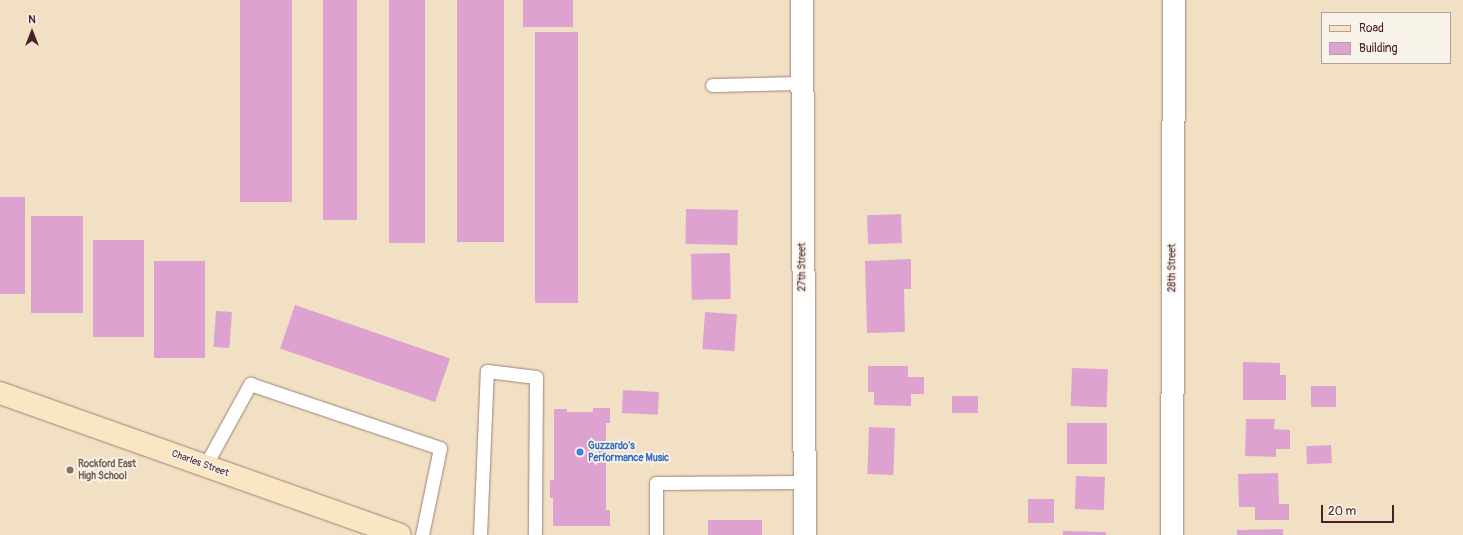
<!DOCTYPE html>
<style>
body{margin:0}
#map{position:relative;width:1463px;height:535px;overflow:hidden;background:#f2e0c4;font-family:Pangolin,sans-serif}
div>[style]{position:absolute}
.building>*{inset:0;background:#dea2d1;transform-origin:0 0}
.roads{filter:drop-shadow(0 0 1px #9e8078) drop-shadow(0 0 1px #9e8078)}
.lane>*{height:13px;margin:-6.5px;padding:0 6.5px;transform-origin:6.5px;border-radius:6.5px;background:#fff}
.street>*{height:22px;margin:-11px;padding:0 11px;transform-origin:11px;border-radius:11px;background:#fff}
.secondary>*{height:22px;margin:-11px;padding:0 11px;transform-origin:11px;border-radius:11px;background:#fbe6c4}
.dots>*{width:11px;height:11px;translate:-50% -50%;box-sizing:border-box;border:2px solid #f7f3e8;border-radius:50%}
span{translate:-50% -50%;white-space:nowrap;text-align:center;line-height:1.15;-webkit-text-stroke:3.5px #f7f3e8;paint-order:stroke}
.street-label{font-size:10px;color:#4a1f2b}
.shop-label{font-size:10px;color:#366cbe;font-weight:700}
.left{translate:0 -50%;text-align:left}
.education-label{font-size:10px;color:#785e54;font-weight:700}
.legend{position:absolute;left:1321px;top:12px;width:130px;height:52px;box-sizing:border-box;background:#f7f3e8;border:1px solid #b29e9c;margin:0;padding:5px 7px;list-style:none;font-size:12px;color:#4a1f2b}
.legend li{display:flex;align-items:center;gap:8px;height:20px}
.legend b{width:20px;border:1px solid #b29e9c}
.north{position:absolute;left:12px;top:12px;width:40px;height:40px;-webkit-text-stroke:3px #f7f3e8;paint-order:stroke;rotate:0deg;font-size:11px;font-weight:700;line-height:16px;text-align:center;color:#4a1f2b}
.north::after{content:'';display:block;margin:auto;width:14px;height:18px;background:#4a1f2b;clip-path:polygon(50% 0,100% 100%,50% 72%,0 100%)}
.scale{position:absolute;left:1321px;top:505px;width:73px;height:18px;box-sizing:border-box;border:2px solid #4a1f2b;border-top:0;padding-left:5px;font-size:12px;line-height:14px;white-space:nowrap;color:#4a1f2b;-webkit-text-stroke:3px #f7f3e8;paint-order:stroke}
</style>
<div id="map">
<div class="building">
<i style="left:240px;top:0;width:52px;height:202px"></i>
<i style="left:323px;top:0;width:34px;height:220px"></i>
<i style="left:389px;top:0;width:36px;height:243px"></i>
<i style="left:457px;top:0;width:47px;height:242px"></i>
<i style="left:523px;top:0;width:50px;height:27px"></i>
<i style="left:535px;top:32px;width:43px;height:271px"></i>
<i style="left:0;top:197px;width:25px;height:97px"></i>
<i style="left:686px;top:209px;width:52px;height:35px;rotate:1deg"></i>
<i style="left:901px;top:214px;width:29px;height:34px;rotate:88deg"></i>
<i style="left:31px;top:216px;width:52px;height:97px"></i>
<i style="left:93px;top:240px;width:51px;height:97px"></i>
<i style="left:730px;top:253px;width:46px;height:39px;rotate:89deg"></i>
<i style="clip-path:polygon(911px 259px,911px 289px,904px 289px,905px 332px,867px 333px,865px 261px)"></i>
<i style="left:205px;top:261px;width:97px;height:51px;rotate:90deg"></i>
<i style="left:295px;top:305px;width:164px;height:46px;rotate:19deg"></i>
<i style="left:216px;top:311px;width:16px;height:36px;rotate:4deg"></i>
<i style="left:705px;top:312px;width:32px;height:37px;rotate:4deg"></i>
<i style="clip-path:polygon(1243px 362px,1280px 363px,1280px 375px,1286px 375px,1286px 400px,1243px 400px)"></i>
<i style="clip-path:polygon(868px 366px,908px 366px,908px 377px,924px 377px,924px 394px,911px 394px,911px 406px,874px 405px,874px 392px,868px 392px)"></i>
<i style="left:1072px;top:368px;width:36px;height:38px;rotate:2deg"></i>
<i style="left:1336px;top:386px;width:21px;height:25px;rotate:90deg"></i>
<i style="left:623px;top:390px;width:36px;height:23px;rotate:3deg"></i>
<i style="left:978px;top:396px;width:17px;height:26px;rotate:90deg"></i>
<i style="clip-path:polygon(593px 408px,610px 408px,610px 423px,606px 423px,606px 510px,610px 510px,610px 526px,553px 526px,553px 498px,550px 498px,550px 480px,554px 480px,554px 409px,567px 409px,567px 412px,593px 412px)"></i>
<i style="clip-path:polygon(1246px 419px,1275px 419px,1274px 429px,1290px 430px,1290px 449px,1276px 449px,1276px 457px,1245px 456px)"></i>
<i style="left:1107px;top:423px;width:41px;height:40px;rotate:90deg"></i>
<i style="left:869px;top:427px;width:26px;height:47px;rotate:2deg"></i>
<i style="left:1331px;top:445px;width:18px;height:25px;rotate:87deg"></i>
<i style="clip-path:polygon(1278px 473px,1279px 504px,1289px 504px,1289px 520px,1255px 520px,1255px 507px,1239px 507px,1238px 474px)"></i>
<i style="left:1076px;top:476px;width:29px;height:33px;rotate:2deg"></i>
<i style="left:1028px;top:499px;width:26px;height:24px"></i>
<i style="left:708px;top:520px;width:54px;height:15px"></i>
<i style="clip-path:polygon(1283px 529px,1283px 535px,1237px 535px,1237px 530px)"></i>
<i style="clip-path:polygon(1063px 531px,1106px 532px,1106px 535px,1063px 535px)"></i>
</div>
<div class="roads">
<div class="lane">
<i style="left:712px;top:85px;width:90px;rotate:-1.3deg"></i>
<i style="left:205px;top:466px;width:94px;rotate:-61.2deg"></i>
<i style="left:250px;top:384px;width:200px;rotate:18.6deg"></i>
<i style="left:440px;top:448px;width:89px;rotate:101.7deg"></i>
<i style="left:480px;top:535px;width:164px;rotate:-87.6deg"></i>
<i style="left:487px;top:371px;width:49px;rotate:7deg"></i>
<i style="left:536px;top:377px;width:158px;rotate:90.4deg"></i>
<i style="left:656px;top:535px;width:52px;rotate:-90deg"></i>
<i style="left:656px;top:483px;width:149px;rotate:-0.4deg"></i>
</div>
<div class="street">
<i style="left:802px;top:0;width:535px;rotate:89.68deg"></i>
<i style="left:1172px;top:535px;width:535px;rotate:-89.79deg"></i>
</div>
<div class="secondary">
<i style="left:0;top:393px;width:424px;rotate:19.5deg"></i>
</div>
</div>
<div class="dots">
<i style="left:580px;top:452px;background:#3f7fe0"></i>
<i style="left:70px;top:470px;background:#8d6e63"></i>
</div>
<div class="street-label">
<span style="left:803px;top:267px;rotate:-90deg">27th Street</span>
<span style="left:1173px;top:268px;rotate:-90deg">28th Street</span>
<span style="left:200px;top:464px;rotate:20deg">Charles Street</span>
</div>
<div class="shop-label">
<span class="left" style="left:588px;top:452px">Guzzardo's<br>Performance Music</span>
</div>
<div class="education-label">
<span class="left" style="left:78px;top:470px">Rockford East<br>High School</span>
</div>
<ul class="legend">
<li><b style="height:5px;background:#fbe6c4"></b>Road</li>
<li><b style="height:11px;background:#dea2d1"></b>Building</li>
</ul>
<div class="north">N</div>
<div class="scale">20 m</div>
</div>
